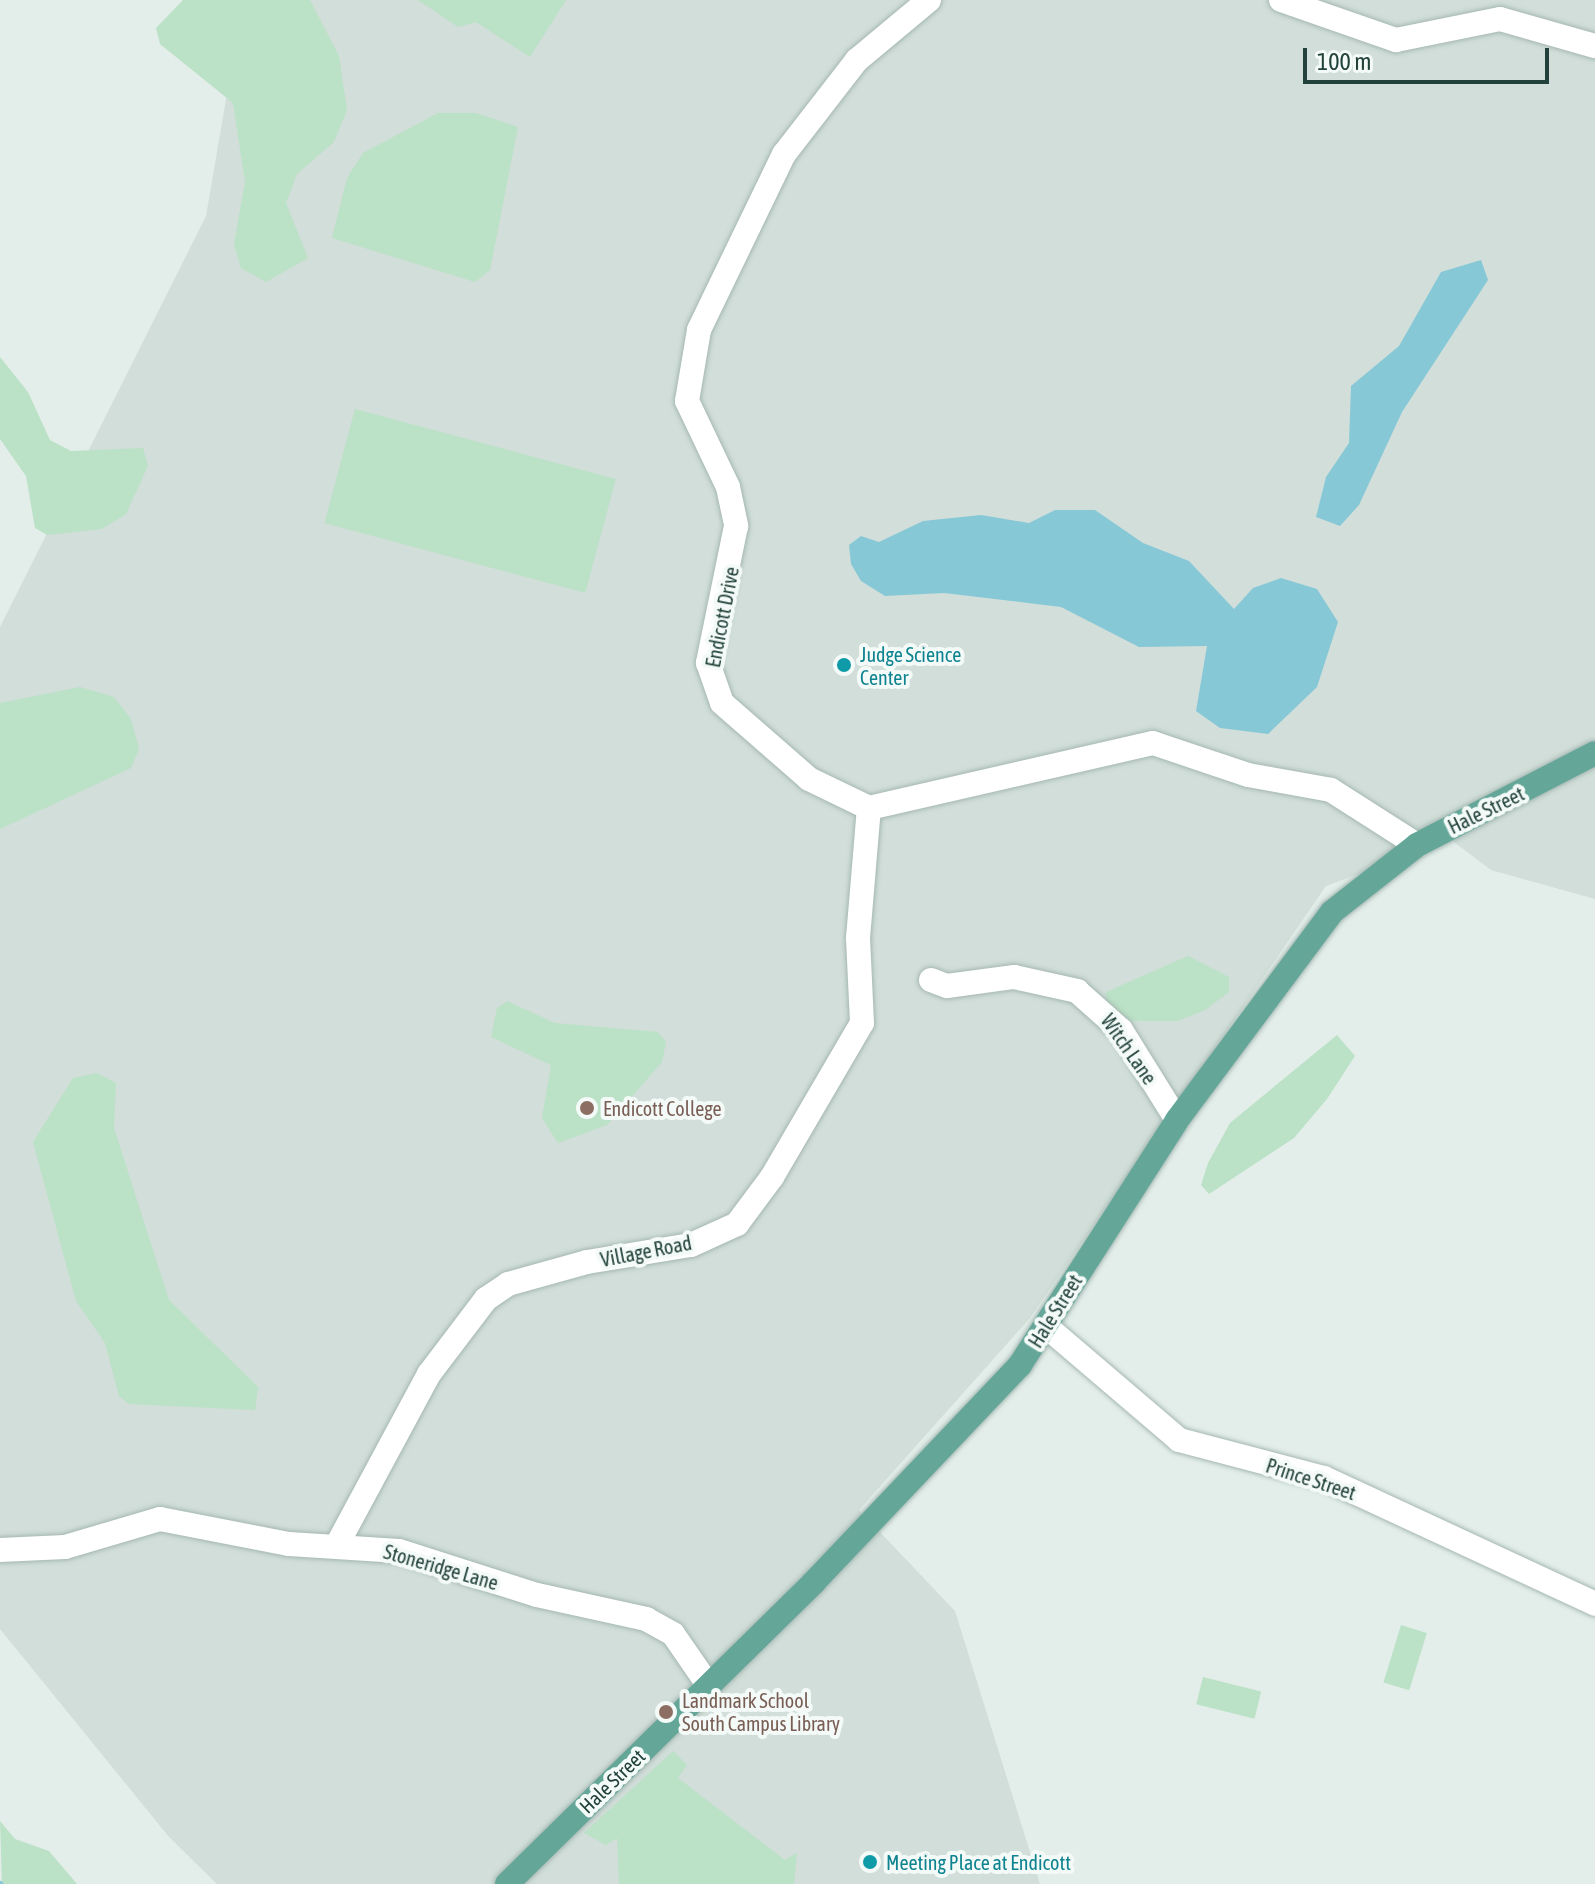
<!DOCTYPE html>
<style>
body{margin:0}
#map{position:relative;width:1595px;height:1884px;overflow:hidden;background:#e3eeea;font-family:"Asap Condensed",sans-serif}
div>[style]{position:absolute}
.built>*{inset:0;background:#d1ded9}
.green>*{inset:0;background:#bbe1c6;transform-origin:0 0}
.water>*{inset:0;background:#87c8d7}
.stream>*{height:5px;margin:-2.5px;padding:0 2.5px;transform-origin:2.5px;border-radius:2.5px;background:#87c8d7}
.roads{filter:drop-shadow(0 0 2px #a5b7b2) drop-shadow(0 0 2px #a5b7b2)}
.minor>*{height:24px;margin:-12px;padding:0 12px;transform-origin:12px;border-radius:12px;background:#fff}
.major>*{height:24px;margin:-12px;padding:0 12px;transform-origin:12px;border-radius:12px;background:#64a799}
.dots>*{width:22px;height:22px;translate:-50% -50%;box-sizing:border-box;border:4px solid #f4faf7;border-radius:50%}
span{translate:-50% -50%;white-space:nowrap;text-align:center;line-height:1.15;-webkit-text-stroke:8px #f4faf7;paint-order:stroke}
.street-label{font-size:20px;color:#21413a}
.culture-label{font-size:20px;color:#0d838f}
.left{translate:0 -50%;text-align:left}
.education-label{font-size:20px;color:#785e54}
.scale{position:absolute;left:1303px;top:48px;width:246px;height:36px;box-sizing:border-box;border:4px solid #21413a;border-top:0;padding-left:10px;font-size:24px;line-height:28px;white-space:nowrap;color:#21413a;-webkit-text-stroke:6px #f4faf7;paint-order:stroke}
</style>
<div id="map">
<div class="built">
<i style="clip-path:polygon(243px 0,1595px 0,1595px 899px,1491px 870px,1451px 840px,1326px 886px,1030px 1318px,859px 1510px,955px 1611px,1040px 1884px,217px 1884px,169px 1837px,0 1629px,0 627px,206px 216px)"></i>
</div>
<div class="green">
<i style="clip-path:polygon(183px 0,310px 0,339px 56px,347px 110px,334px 142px,297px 174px,286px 203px,308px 258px,266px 282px,241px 268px,234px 244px,245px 182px,233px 103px,160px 44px,156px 28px)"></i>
<i style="clip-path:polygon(418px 0,566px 0,530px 57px,476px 22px,458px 27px)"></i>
<i style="clip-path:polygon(438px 113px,476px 113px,518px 127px,490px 270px,475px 282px,332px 238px,347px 178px,363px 153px)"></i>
<i style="clip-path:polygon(0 357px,28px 392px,50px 440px,71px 451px,143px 448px,148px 466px,126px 514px,102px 529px,47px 535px,35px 528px,26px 476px,0 439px)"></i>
<i style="left:355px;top:409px;width:270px;height:118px;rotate:15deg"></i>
<i style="clip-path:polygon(80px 687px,114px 697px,131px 719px,139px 749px,131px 768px,0 829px,0 703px)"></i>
<i style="clip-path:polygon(1188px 956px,1229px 977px,1229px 992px,1205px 1010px,1178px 1021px,1130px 1021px,1106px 1005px,1106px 992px)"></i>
<i style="clip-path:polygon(507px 1001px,555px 1023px,658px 1032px,666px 1042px,662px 1062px,607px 1125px,558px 1143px,542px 1118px,551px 1065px,491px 1037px,497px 1008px)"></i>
<i style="clip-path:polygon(1337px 1035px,1355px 1056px,1327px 1099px,1294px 1138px,1209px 1194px,1201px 1185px,1208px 1163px,1230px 1123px)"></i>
<i style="clip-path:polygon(97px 1073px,116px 1083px,114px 1128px,169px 1300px,258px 1387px,255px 1410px,129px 1404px,119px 1396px,105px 1343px,76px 1301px,33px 1142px,73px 1078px)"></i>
<i style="left:1401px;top:1625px;width:27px;height:60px;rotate:17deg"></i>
<i style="left:1203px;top:1677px;width:60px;height:28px;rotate:14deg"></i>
<i style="clip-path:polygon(673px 1751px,687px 1765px,678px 1778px,785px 1860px,797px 1853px,794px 1884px,619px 1884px,617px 1838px,606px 1845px,584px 1833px)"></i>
<i style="clip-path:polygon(0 1821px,15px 1839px,49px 1851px,77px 1884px,2px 1884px)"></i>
</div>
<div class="water">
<i style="clip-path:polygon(1481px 260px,1488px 280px,1402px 412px,1359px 505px,1340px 526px,1316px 517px,1326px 477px,1349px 443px,1351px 386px,1399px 346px,1441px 272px)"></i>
<i style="clip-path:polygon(1055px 510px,1095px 510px,1143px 543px,1189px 561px,1234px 609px,1253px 588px,1281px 578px,1317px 589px,1338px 622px,1317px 687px,1268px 734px,1220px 728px,1196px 711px,1207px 646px,1139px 647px,1061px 607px,944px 593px,885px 596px,861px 581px,851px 564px,849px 545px,861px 536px,879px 542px,923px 521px,981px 515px,1029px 523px)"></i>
</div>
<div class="stream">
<i style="left:0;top:1883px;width:1px;rotate:45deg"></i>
</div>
<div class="roads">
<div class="minor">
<i style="left:929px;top:0;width:94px;rotate:140.2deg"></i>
<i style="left:857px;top:60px;width:119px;rotate:127.8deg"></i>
<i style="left:784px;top:154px;width:195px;rotate:115.8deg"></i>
<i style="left:699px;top:330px;width:72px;rotate:99.6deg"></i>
<i style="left:687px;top:401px;width:95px;rotate:64.5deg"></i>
<i style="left:728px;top:487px;width:40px;rotate:78deg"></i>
<i style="left:736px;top:526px;width:140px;rotate:101.6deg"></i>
<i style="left:708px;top:663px;width:42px;rotate:70.7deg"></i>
<i style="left:722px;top:703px;width:116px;rotate:41.1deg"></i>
<i style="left:809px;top:779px;width:67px;rotate:25.8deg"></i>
<i style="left:869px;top:808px;width:291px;rotate:-12.9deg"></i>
<i style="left:1153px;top:743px;width:100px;rotate:18.6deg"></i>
<i style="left:1248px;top:775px;width:84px;rotate:10.2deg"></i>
<i style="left:1331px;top:790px;width:102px;rotate:32.6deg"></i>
<i style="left:1281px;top:0;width:122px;rotate:19.2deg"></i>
<i style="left:1396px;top:40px;width:106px;rotate:-11.4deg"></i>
<i style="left:1500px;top:19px;width:99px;rotate:15.9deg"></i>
<i style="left:931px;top:980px;width:17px;rotate:21deg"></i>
<i style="left:947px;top:986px;width:68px;rotate:-7.7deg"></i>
<i style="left:1014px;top:977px;width:65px;rotate:12.5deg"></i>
<i style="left:1077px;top:991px;width:59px;rotate:41.6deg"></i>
<i style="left:1121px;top:1030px;width:106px;rotate:58.1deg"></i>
<i style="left:1048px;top:1328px;width:172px;rotate:40.5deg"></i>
<i style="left:1179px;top:1440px;width:150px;rotate:14.7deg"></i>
<i style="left:1324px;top:1478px;width:299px;rotate:24.9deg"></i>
<i style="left:338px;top:1543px;width:192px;rotate:-61.7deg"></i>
<i style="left:429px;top:1374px;width:94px;rotate:-52.8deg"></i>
<i style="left:486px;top:1299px;width:27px;rotate:-34deg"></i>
<i style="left:508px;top:1284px;width:82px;rotate:-15.6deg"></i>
<i style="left:587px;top:1262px;width:105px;rotate:-9.3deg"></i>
<i style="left:691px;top:1245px;width:51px;rotate:-24.5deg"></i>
<i style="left:737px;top:1224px;width:59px;rotate:-53.3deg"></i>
<i style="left:772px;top:1177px;width:178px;rotate:-59.7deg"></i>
<i style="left:862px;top:1023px;width:85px;rotate:-92.7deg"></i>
<i style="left:858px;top:938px;width:130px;rotate:-85.2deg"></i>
<i style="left:0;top:1550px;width:65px;rotate:-2.6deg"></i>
<i style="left:65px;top:1547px;width:99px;rotate:-16.4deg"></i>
<i style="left:160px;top:1519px;width:131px;rotate:11deg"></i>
<i style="left:289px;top:1544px;width:110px;rotate:3.6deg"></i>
<i style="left:399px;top:1551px;width:145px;rotate:17.7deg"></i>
<i style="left:537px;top:1595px;width:112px;rotate:12.4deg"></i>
<i style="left:646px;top:1619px;width:31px;rotate:29deg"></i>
<i style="left:673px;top:1634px;width:63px;rotate:55.3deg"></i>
</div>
<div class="major">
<i style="left:507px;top:1884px;width:431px;rotate:-44.5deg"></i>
<i style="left:814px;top:1582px;width:299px;rotate:-46.5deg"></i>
<i style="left:1020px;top:1365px;width:291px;rotate:-57.3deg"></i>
<i style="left:1177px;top:1120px;width:259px;rotate:-53.3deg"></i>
<i style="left:1332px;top:912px;width:108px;rotate:-38.2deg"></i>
<i style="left:1417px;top:845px;width:200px;rotate:-27.3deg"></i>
</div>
</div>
<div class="dots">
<i style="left:844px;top:665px;background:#0f9aa8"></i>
<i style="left:587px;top:1108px;background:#8d6e63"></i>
<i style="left:666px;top:1712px;background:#8d6e63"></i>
<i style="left:870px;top:1862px;background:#0f9aa8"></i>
</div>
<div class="street-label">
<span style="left:722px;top:617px;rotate:-79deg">Endicott Drive</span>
<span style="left:1486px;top:810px;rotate:-26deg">Hale Street</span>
<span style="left:1129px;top:1049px;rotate:55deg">Witch Lane</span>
<span style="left:646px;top:1251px;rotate:-11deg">Village Road</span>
<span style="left:1055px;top:1311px;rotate:-58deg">Hale Street</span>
<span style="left:1311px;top:1479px;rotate:18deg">Prince Street</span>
<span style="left:441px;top:1567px;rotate:16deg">Stoneridge Lane</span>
<span style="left:612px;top:1781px;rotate:-44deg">Hale Street</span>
</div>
<div class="culture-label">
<span class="left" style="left:860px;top:666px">Judge Science<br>Center</span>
<span class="left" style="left:886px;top:1862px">Meeting Place at Endicott</span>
</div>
<div class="education-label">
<span class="left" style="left:603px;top:1108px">Endicott College</span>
<span class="left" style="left:682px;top:1712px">Landmark School<br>South Campus Library</span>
</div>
<div class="scale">100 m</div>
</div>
